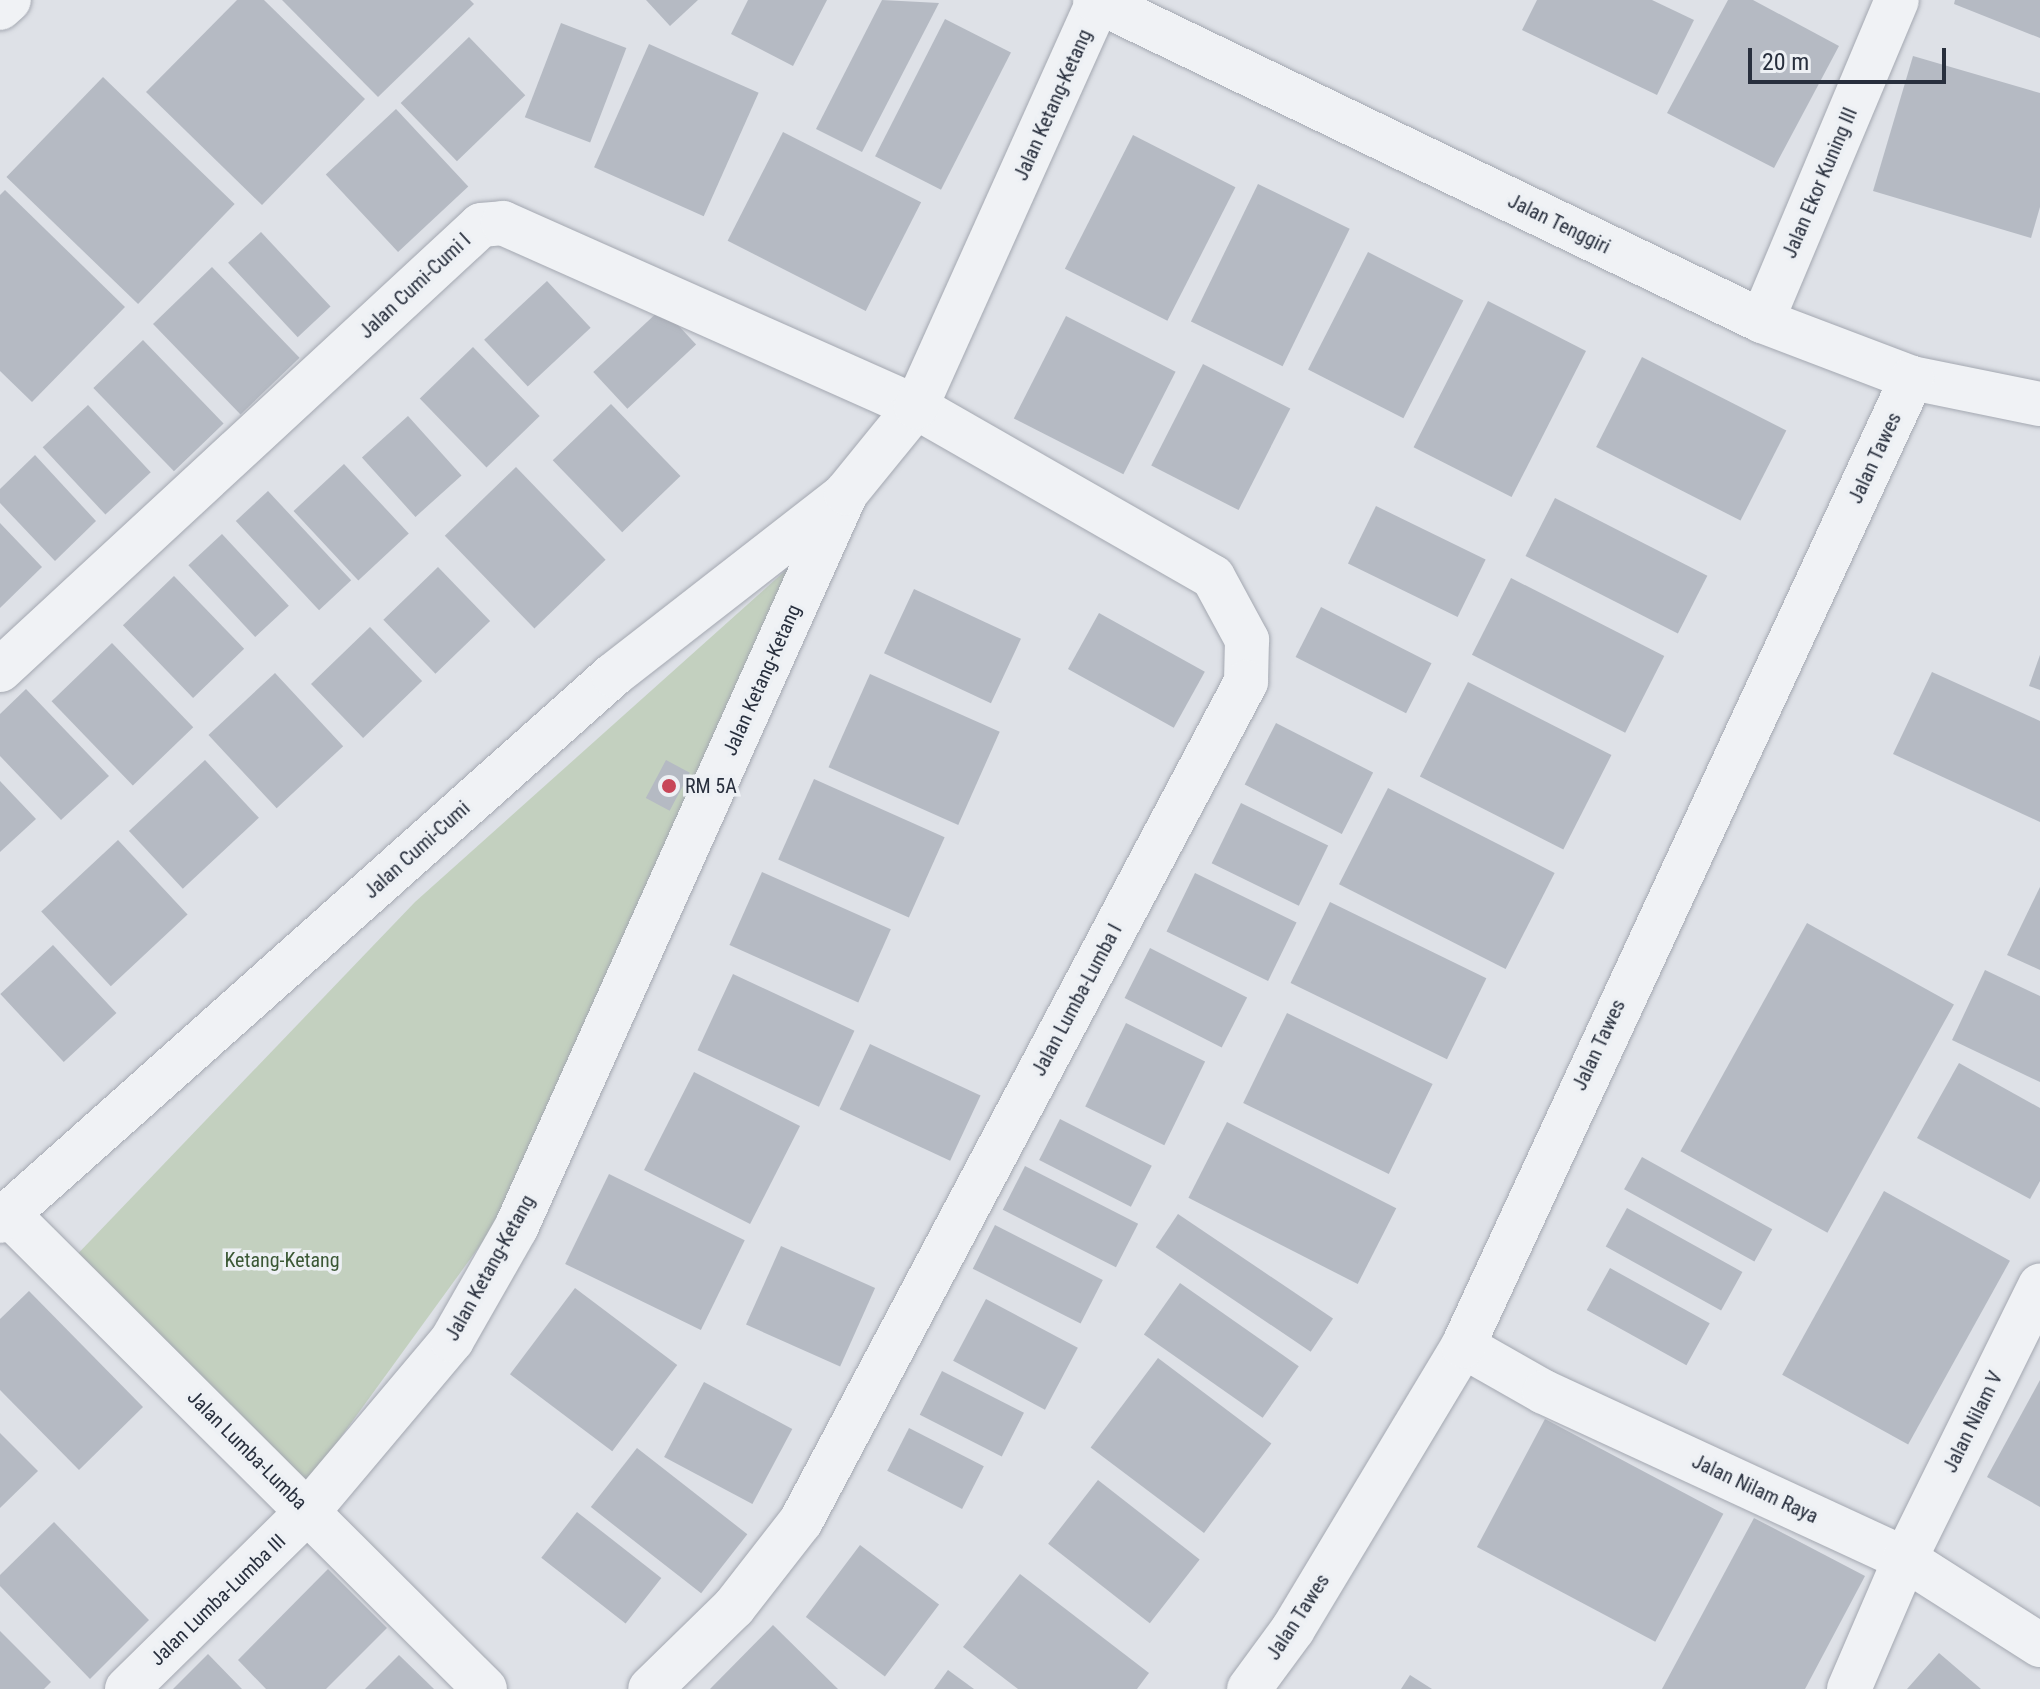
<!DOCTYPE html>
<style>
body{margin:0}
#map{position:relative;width:2040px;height:1689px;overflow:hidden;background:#dee1e7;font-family:"Roboto Condensed",sans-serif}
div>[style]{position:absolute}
.green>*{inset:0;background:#c3d0bf}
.building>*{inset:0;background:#b5bac3;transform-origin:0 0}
.roads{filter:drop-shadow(0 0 2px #a4a8b1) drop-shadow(0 0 2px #a4a8b1)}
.minor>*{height:44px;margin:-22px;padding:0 22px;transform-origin:22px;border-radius:22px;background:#f0f2f5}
.tertiary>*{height:44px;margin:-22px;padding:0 22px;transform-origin:22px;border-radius:22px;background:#f0f2f5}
.dots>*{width:22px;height:22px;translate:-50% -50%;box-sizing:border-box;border:4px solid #edf0f4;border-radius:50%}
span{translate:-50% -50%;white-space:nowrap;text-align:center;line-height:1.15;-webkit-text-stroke:7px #edf0f4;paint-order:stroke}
.street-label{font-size:20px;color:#282f3d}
.poi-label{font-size:20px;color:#282f3d}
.left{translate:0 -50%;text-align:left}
.park-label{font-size:20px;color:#3b5835}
.scale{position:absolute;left:1748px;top:48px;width:198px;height:36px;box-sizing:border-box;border:4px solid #282f3d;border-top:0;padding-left:10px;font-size:24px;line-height:28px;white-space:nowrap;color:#282f3d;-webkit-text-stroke:6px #edf0f4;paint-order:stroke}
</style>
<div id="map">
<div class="green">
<i style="clip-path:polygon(805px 553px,500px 1218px,301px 1492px,68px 1264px,415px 902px)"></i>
</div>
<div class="building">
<i style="clip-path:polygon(237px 0,264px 0,365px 99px,262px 205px,146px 92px)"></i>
<i style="clip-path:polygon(282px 0,470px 0,474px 4px,378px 97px)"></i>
<i style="clip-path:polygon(646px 0,698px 0,670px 26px)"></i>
<i style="clip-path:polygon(748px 0,827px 0,793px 66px,731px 34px)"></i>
<i style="clip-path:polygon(882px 0,939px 3px,862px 152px,816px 129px)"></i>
<i style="clip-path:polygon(1537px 0,1652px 0,1694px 20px,1657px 95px,1522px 30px)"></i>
<i style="clip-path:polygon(1728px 0,1753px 0,1839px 46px,1774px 168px,1667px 113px)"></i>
<i style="clip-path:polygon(1955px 0,2040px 0,2040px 38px,1954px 4px)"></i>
<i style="left:945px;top:19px;width:74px;height:154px;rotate:27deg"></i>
<i style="left:561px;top:23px;width:70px;height:101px;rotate:21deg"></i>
<i style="left:469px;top:37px;width:81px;height:95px;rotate:46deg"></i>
<i style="left:649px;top:44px;width:120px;height:135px;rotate:24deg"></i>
<i style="clip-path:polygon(1913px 56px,2040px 93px,2040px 207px,2031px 238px,1873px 191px)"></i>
<i style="left:103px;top:77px;width:183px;height:139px;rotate:44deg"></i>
<i style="left:396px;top:109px;width:106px;height:96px;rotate:47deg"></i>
<i style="left:783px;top:132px;width:155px;height:122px;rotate:27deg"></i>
<i style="left:1133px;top:135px;width:115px;height:150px;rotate:27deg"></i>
<i style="left:1258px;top:184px;width:102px;height:153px;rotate:26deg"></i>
<i style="clip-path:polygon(5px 190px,125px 307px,32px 402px,0 371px,0 195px)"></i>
<i style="left:261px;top:232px;width:102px;height:45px;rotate:47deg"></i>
<i style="left:1368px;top:252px;width:107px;height:132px;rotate:27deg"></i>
<i style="left:212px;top:267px;width:126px;height:82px;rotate:46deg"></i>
<i style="left:547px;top:281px;width:64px;height:86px;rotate:47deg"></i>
<i style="left:1488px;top:301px;width:110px;height:164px;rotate:27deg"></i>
<i style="left:662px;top:308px;width:50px;height:94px;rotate:47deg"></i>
<i style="left:1066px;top:316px;width:123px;height:115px;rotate:27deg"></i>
<i style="left:143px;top:340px;width:116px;height:69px;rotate:46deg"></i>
<i style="left:473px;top:347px;width:96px;height:74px;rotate:46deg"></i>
<i style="left:1642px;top:357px;width:162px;height:101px;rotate:27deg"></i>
<i style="left:1203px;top:364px;width:98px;height:114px;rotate:27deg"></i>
<i style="left:611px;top:404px;width:100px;height:81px;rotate:46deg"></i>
<i style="left:88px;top:405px;width:92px;height:62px;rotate:47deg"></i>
<i style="left:408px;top:416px;width:80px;height:62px;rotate:48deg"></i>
<i style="clip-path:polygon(35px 455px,96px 521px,55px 561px,0 503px,0 489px)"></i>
<i style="left:344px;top:464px;width:95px;height:69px;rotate:47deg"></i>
<i style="left:516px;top:467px;width:129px;height:99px;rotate:46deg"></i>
<i style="left:268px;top:491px;width:122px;height:44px;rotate:47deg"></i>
<i style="left:1555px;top:498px;width:171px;height:65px;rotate:27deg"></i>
<i style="left:1376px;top:506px;width:122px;height:64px;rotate:26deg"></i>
<i style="clip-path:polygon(0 523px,42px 567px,0 608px)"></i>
<i style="left:222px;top:534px;width:98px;height:46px;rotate:47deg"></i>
<i style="left:438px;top:567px;width:75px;height:76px;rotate:46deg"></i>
<i style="left:174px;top:576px;width:101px;height:71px;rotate:46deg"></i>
<i style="left:1511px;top:578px;width:172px;height:86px;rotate:27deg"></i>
<i style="left:914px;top:589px;width:118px;height:71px;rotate:25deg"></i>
<i style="left:1321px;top:607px;width:124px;height:56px;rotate:27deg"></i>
<i style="left:1099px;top:613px;width:121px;height:64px;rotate:29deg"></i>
<i style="left:370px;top:627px;width:75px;height:82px;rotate:46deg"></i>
<i style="left:112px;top:643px;width:117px;height:84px;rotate:46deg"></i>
<i style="clip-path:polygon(2040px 655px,2040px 690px,2029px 686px)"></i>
<i style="clip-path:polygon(1932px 672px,2040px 721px,2040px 822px,1893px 754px)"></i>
<i style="left:275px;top:673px;width:100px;height:91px;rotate:47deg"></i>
<i style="left:870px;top:674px;width:142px;height:102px;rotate:24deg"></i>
<i style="left:1468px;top:682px;width:161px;height:106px;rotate:27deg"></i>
<i style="clip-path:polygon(26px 689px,109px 776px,61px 820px,0 756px,0 714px)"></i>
<i style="left:1276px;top:723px;width:109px;height:69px;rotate:27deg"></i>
<i style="left:205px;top:760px;width:79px;height:104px;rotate:47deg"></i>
<i style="left:666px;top:760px;width:27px;height:43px;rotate:28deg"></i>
<i style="left:814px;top:779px;width:143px;height:88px;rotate:24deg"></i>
<i style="clip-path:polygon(0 781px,36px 819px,0 852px)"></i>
<i style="left:1388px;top:788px;width:187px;height:108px;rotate:27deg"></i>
<i style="left:1241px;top:803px;width:97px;height:67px;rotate:26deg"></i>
<i style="left:118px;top:840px;width:102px;height:105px;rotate:47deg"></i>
<i style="left:762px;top:872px;width:141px;height:80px;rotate:24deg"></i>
<i style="left:1195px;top:873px;width:113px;height:65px;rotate:26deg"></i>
<i style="clip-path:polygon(2040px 887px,2040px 970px,2007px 955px)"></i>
<i style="left:1330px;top:902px;width:174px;height:90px;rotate:26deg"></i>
<i style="left:1807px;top:923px;width:168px;height:261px;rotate:29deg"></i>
<i style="left:53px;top:945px;width:93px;height:72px;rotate:47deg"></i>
<i style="left:1150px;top:948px;width:109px;height:56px;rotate:27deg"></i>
<i style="clip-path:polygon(1985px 970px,2040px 996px,2040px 1082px,1952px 1040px)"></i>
<i style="left:733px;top:974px;width:134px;height:84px;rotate:25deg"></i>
<i style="left:1287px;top:1013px;width:162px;height:100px;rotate:26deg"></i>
<i style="left:1126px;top:1023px;width:88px;height:93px;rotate:26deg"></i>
<i style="left:870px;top:1044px;width:122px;height:72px;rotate:25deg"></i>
<i style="clip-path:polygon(1959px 1063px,2040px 1108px,2040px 1181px,2030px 1199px,1917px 1138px)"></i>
<i style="left:694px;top:1072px;width:119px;height:110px;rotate:27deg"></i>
<i style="left:1060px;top:1119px;width:103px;height:46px;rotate:27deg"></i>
<i style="left:1227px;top:1122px;width:190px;height:85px;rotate:27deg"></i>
<i style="left:1642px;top:1157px;width:149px;height:37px;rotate:29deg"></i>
<i style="left:1025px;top:1166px;width:127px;height:49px;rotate:27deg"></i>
<i style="left:609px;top:1174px;width:151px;height:100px;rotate:26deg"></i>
<i style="left:1884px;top:1191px;width:144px;height:210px;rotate:29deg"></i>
<i style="left:1627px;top:1208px;width:132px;height:44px;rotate:29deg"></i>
<i style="left:1178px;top:1214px;width:187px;height:40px;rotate:34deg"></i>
<i style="left:995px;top:1225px;width:121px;height:49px;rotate:27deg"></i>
<i style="left:781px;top:1246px;width:103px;height:86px;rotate:24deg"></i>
<i style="left:1610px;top:1268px;width:114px;height:48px;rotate:29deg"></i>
<i style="left:1180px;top:1283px;width:145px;height:63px;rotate:35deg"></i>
<i style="left:575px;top:1288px;width:128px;height:108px;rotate:37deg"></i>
<i style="clip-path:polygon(29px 1291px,143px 1407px,79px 1470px,0 1390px,0 1319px)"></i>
<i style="left:986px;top:1299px;width:104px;height:70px;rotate:28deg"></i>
<i style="left:1158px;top:1358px;width:142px;height:112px;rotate:37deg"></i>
<i style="left:942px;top:1371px;width:92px;height:49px;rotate:27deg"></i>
<i style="clip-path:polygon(2040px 1380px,2040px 1507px,1987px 1477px)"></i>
<i style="left:704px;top:1382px;width:100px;height:85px;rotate:28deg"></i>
<i style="left:1545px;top:1419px;width:202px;height:145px;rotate:28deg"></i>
<i style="left:909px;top:1428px;width:84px;height:48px;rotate:27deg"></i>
<i style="clip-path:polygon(0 1433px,38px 1471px,0 1508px)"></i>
<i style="left:637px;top:1448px;width:140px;height:75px;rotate:38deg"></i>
<i style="left:1098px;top:1480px;width:129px;height:81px;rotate:38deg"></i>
<i style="left:577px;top:1512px;width:107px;height:58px;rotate:38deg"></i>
<i style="clip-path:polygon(1754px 1518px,1865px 1576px,1805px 1689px,1662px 1689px)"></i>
<i style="clip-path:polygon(54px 1522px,149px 1620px,90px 1679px,0 1586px,0 1575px)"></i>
<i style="left:860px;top:1545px;width:99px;height:90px;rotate:37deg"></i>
<i style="clip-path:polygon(328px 1569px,387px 1628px,326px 1689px,266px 1689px,238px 1660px)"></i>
<i style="clip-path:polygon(1020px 1574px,1149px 1673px,1137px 1689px,1018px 1689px,963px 1647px)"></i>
<i style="clip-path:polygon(773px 1625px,838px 1689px,710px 1689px)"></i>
<i style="clip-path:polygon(0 1631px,51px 1682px,44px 1689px,0 1689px)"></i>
<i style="clip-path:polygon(1939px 1653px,1981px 1689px,1907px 1689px)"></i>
<i style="clip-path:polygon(208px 1654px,242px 1689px,173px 1689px)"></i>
<i style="clip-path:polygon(399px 1655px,434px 1689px,365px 1689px)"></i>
<i style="clip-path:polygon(948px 1670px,974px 1689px,934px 1689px)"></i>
<i style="clip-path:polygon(1410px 1675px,1432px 1689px,1401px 1689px)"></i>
</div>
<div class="roads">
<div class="minor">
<i style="left:1762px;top:321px;width:348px;rotate:-67.2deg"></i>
<i style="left:0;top:670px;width:655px;rotate:-42.77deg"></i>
<i style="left:481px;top:225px;width:22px;rotate:-5deg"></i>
<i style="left:503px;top:223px;width:452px;rotate:24deg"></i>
<i style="left:916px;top:407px;width:342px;rotate:29.8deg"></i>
<i style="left:1213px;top:577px;width:72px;rotate:61.6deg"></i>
<i style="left:1247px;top:640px;width:42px;rotate:91.4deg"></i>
<i style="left:1246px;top:682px;width:950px;rotate:117.94deg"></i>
<i style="left:801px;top:1521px;width:109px;rotate:127.9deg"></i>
<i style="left:734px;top:1607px;width:117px;rotate:135.7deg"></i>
<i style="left:8px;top:1214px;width:673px;rotate:44.88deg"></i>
<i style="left:0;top:1221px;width:821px;rotate:-41.69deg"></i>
<i style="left:613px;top:675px;width:293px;rotate:-37.9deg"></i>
<i style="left:1463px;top:1346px;width:93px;rotate:29.6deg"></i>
<i style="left:1544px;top:1392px;width:398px;rotate:24.8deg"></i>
<i style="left:1905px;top:1559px;width:160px;rotate:32.5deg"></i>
<i style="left:127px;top:1689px;width:255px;rotate:-44.5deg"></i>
<i style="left:309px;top:1510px;width:222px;rotate:-49.9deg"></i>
<i style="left:452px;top:1340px;width:129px;rotate:-60.3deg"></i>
<i style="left:516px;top:1228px;width:806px;rotate:-65.82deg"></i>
<i style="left:846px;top:493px;width:111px;rotate:-50.9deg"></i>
<i style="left:916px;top:407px;width:444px;rotate:-65.8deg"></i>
<i style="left:1849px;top:1689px;width:142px;rotate:-66.7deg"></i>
<i style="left:1905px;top:1559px;width:305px;rotate:-63.7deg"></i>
</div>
<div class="tertiary">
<i style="left:1095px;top:0;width:740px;rotate:25.7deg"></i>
<i style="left:1762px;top:321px;width:160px;rotate:20.8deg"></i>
<i style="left:1912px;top:378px;width:131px;rotate:11.5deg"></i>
<i style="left:0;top:8px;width:12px;rotate:-42deg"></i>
<i style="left:1249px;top:1689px;width:74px;rotate:-53.7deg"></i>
<i style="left:1293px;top:1629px;width:330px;rotate:-59deg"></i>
<i style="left:1463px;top:1346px;width:1067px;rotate:-65.12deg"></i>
</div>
</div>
<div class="dots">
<i style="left:669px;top:786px;background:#c84658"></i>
</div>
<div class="street-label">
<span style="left:1053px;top:105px;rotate:-66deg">Jalan Ketang-Ketang</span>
<span style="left:1820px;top:183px;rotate:-67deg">Jalan Ekor Kuning III</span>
<span style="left:1559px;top:224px;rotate:26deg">Jalan Tenggiri</span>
<span style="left:415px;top:286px;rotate:-43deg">Jalan Cumi-Cumi I</span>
<span style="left:1875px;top:458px;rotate:-65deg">Jalan Tawes</span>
<span style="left:762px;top:680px;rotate:-66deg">Jalan Ketang-Ketang</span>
<span style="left:417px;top:850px;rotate:-42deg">Jalan Cumi-Cumi</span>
<span style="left:1077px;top:1000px;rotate:-62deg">Jalan Lumba-Lumba I</span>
<span style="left:1599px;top:1045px;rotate:-65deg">Jalan Tawes</span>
<span style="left:490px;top:1268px;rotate:-61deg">Jalan Ketang-Ketang</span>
<span style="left:1973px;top:1422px;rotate:-64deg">Jalan Nilam V</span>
<span style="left:247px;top:1450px;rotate:45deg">Jalan Lumba-Lumba</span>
<span style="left:1755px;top:1489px;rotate:25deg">Jalan Nilam Raya</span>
<span style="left:218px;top:1600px;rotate:-44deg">Jalan Lumba-Lumba III</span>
<span style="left:1298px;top:1617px;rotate:-57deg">Jalan Tawes</span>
</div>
<div class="poi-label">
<span class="left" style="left:685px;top:786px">RM 5A</span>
</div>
<div class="park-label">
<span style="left:282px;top:1260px">Ketang-Ketang</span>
</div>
<div class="scale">20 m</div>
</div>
